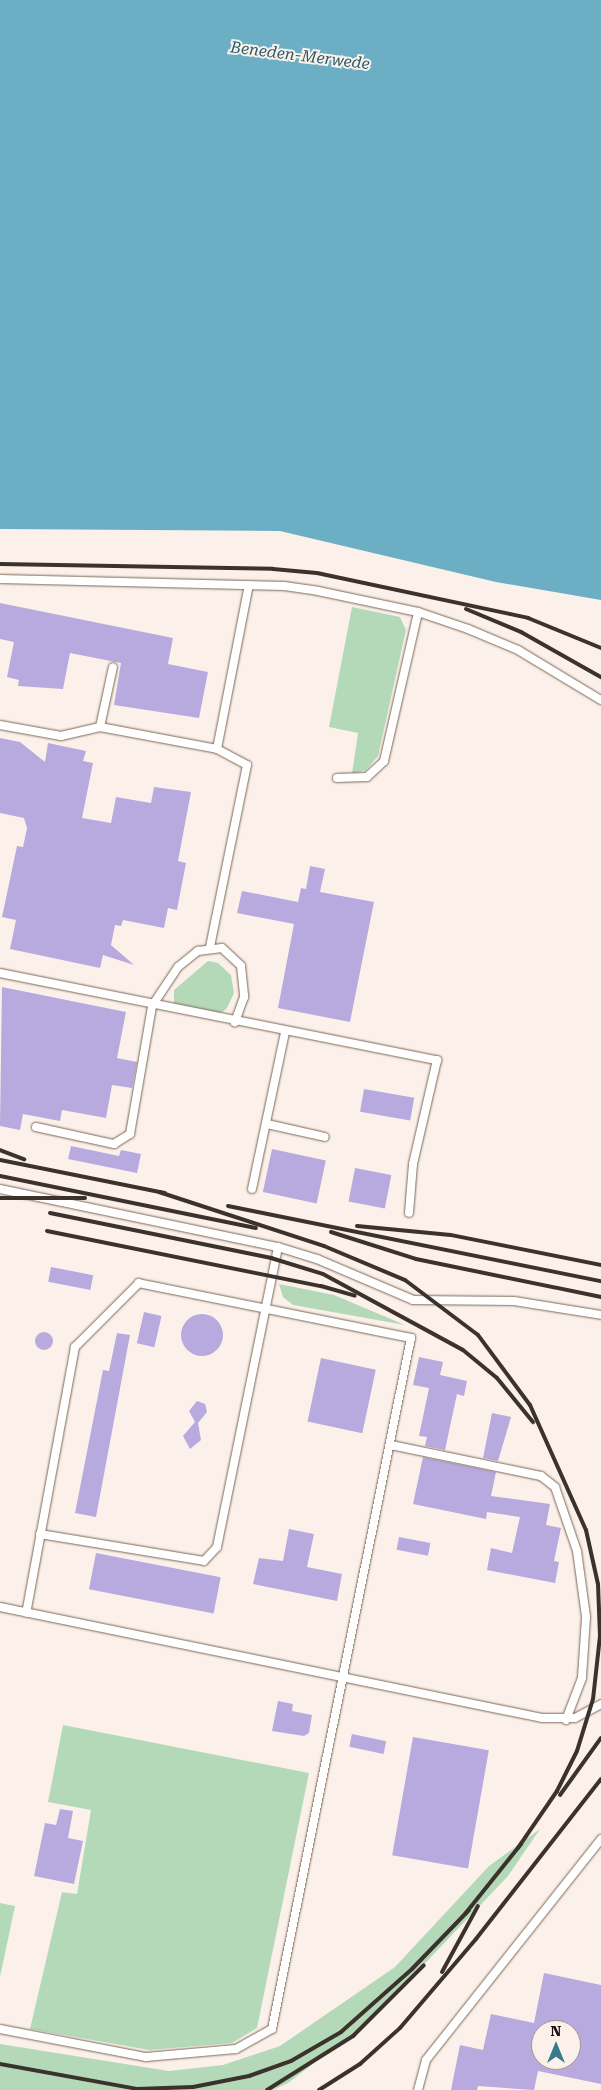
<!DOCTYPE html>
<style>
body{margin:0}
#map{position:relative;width:601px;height:2090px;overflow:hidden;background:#fcf1ea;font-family:"Roboto Serif",serif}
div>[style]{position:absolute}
.green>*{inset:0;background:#b4d9b9}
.water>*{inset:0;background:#6cafc4}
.building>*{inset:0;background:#b8aade;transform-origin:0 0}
.round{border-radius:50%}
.roads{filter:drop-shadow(0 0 1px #7c6556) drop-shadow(0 0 1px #7c6556)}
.service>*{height:8px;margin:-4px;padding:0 4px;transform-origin:4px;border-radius:4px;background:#fff}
.rail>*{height:4px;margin:-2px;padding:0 2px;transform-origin:2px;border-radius:2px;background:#3b322c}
span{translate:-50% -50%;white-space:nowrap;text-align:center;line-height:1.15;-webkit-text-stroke:4px #fcf1ea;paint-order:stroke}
.water-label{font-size:16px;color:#245a6b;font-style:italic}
.north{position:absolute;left:531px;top:2020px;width:50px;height:50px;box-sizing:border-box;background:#fcf1ea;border:1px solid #a19790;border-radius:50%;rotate:0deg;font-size:14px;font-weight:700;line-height:20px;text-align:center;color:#180f0a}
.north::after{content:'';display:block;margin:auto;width:18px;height:22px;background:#387a8c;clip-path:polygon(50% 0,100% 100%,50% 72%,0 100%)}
</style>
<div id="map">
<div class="green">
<i style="clip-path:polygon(352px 607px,400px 617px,406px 630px,378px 756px,366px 770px,352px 774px,358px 733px,329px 727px)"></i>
<i style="clip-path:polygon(208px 961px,218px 963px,231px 975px,234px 993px,227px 1008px,221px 1013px,174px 1004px,174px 990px)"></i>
<i style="clip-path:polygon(279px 1284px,334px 1295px,405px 1325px,293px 1305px,283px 1297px)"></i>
<i style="clip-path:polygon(63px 1725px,309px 1773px,257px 2028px,232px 2043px,149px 2050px,30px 2029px,62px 1892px,77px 1894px,91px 1810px,48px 1802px)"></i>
<i style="clip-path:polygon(540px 1829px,508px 1876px,372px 2019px,288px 2083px,273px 2090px,0 2090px,0 2044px,169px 2071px,223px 2065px,280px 2046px,395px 1967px,489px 1866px)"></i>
<i style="clip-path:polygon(0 1903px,15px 1906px,0 1977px)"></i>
</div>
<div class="water">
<i style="clip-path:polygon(0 0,601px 0,601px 600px,496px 582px,280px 531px,0 529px)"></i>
</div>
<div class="building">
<i style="clip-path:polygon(0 603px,173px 638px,168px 664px,208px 672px,199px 718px,114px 705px,121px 663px,70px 653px,63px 689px,18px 686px,19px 680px,7px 677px,14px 642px,0 639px)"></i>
<i style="clip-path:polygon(0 738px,20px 742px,45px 762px,48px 743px,86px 751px,83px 761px,93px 763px,82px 818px,111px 823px,116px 797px,151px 803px,154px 787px,191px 792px,178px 861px,186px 863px,177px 910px,168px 908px,164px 928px,123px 920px,121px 926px,115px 925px,111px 945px,134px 965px,103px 955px,100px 968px,10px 949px,16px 920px,2px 917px,17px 846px,23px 847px,27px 828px,24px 818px,0 813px)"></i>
<i style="clip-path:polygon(310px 866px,325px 869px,320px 892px,374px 902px,350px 1022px,278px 1008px,294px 924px,237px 913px,242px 891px,298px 902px,301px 888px,306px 889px)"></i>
<i style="clip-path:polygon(2px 987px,126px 1012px,117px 1058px,137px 1062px,132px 1088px,112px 1085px,106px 1118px,62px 1110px,60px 1121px,23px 1114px,20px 1130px,0 1126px)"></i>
<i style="left:364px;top:1089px;width:51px;height:23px;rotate:10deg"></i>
<i style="clip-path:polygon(71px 1146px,119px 1156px,121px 1150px,141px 1154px,137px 1173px,68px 1159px)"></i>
<i style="left:272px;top:1149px;width:55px;height:44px;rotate:12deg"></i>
<i style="left:355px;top:1168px;width:37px;height:34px;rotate:11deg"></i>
<i style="left:51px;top:1267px;width:43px;height:15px;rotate:11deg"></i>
<i style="left:144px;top:1312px;width:18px;height:32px;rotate:13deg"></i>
<i class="round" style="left:181px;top:1314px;width:42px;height:42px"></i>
<i class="round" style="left:35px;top:1332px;width:18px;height:18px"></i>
<i style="clip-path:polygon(117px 1333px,130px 1335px,96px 1517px,75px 1513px,103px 1370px,109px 1371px)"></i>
<i style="clip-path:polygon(419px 1357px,443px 1362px,440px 1375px,467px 1381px,464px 1396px,457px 1394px,445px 1450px,425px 1446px,427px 1437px,419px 1436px,429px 1388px,413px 1385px)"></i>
<i style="left:321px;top:1358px;width:56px;height:65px;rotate:12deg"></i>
<i style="clip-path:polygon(197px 1401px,205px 1404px,207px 1412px,198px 1423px,201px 1440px,190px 1449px,183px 1436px,195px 1422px,189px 1411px)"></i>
<i style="clip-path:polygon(492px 1413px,511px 1417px,498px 1461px,483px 1458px)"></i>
<i style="clip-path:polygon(423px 1457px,496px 1472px,491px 1496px,550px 1504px,546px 1525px,561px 1528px,554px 1561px,559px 1562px,555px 1583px,487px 1570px,491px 1548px,512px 1553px,520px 1517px,487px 1512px,486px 1519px,413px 1504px)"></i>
<i style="clip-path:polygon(289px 1529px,314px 1534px,307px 1567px,342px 1574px,337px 1601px,253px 1584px,259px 1558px,283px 1561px)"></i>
<i style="left:399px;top:1537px;width:32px;height:13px;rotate:11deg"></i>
<i style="left:96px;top:1553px;width:127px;height:37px;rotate:11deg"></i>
<i style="clip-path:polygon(278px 1701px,293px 1704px,292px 1711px,312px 1715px,309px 1733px,304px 1736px,272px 1731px)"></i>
<i style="left:352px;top:1734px;width:35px;height:13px;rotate:12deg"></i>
<i style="left:413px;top:1737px;width:77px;height:120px;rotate:10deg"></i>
<i style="clip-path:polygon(60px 1809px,73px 1811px,68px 1838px,83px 1841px,74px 1884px,34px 1876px,45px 1823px,56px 1825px)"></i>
<i style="clip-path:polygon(evenodd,544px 1973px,601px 1985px,601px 2084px,538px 2071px,534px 2090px,478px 2086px,477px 2090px,451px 2090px,460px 2045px,483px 2050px,491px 2014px,534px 2023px,544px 1973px,541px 2030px,571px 2030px,571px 2060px,541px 2060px,541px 2030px)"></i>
</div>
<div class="roads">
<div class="service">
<i style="left:0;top:579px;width:284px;rotate:1.4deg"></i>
<i style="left:284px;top:586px;width:34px;rotate:8deg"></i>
<i style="left:318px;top:591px;width:102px;rotate:11.9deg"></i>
<i style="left:418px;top:612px;width:53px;rotate:18.8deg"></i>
<i style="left:468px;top:629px;width:54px;rotate:22.8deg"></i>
<i style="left:518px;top:650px;width:97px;rotate:31.1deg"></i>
<i style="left:0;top:725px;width:62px;rotate:10.2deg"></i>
<i style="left:61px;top:736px;width:40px;rotate:-13deg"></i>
<i style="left:100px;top:727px;width:119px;rotate:10.6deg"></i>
<i style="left:217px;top:749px;width:34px;rotate:28deg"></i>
<i style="left:247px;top:765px;width:186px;rotate:101.5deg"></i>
<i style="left:100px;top:727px;width:61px;rotate:-77.8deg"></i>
<i style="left:217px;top:749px;width:167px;rotate:-79deg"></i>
<i style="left:337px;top:778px;width:30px;rotate:-2deg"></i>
<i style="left:367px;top:777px;width:23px;rotate:-43deg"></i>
<i style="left:384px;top:761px;width:153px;rotate:-77.1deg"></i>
<i style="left:0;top:973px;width:446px;rotate:11.3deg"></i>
<i style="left:437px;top:1060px;width:107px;rotate:103deg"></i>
<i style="left:413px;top:1164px;width:49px;rotate:94.7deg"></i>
<i style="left:267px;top:1124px;width:59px;rotate:12.6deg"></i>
<i style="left:36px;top:1127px;width:80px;rotate:12.3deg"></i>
<i style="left:114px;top:1144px;width:19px;rotate:-32deg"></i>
<i style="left:130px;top:1134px;width:130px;rotate:-80.2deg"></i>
<i style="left:152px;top:1006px;width:47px;rotate:-56.3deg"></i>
<i style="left:178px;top:967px;width:26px;rotate:-39deg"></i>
<i style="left:198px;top:951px;width:24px;rotate:-7deg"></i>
<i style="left:222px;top:948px;width:26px;rotate:43deg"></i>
<i style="left:241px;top:966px;width:31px;rotate:84deg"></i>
<i style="left:244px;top:997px;width:27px;rotate:110deg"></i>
<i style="left:0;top:1189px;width:284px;rotate:11.8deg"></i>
<i style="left:278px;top:1247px;width:41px;rotate:17.1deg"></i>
<i style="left:317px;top:1259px;width:104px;rotate:23.1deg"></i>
<i style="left:413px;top:1300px;width:101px;rotate:0.6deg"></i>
<i style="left:514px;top:1301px;width:88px;rotate:9.1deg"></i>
<i style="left:252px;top:1189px;width:160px;rotate:-78.1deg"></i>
<i style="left:391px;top:1445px;width:153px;rotate:11.7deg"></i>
<i style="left:541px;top:1476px;width:18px;rotate:38deg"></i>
<i style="left:555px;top:1487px;width:68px;rotate:71deg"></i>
<i style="left:577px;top:1551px;width:67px;rotate:82.2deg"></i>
<i style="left:586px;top:1617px;width:61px;rotate:93.8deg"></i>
<i style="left:582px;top:1678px;width:45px;rotate:110.9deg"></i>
<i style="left:40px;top:1534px;width:166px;rotate:9.3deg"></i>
<i style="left:204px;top:1561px;width:19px;rotate:-47deg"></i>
<i style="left:217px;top:1547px;width:306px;rotate:-78.5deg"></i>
<i style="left:0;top:1607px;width:553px;rotate:11.57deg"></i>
<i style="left:542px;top:1718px;width:33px"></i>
<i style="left:575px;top:1718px;width:30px;rotate:-28deg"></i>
<i style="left:0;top:2029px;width:149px;rotate:10.9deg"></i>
<i style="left:146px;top:2057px;width:90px;rotate:-5.1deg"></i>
<i style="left:236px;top:2049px;width:41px;rotate:-29.1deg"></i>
<i style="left:272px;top:2029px;width:705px;rotate:-78.63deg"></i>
<i style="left:411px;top:1338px;width:278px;rotate:-168.6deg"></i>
<i style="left:139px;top:1283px;width:91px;rotate:135deg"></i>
<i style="left:75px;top:1347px;width:270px;rotate:100.4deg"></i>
<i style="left:418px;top:2090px;width:31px;rotate:-75deg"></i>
<i style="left:426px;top:2060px;width:282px;rotate:-51.6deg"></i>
</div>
</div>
<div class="rail">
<i style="left:0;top:564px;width:273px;rotate:1deg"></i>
<i style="left:273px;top:569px;width:44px;rotate:5.2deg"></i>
<i style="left:317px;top:573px;width:216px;rotate:12deg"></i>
<i style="left:528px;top:618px;width:79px;rotate:22.3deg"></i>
<i style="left:466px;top:609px;width:60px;rotate:22.7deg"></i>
<i style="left:521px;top:632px;width:92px;rotate:29.4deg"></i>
<i style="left:0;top:1150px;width:26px;rotate:21deg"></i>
<i style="left:0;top:1160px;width:168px;rotate:11.3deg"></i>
<i style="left:0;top:1176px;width:261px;rotate:11.5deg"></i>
<i style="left:159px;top:1192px;width:174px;rotate:18.1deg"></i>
<i style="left:324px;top:1246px;width:88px;rotate:22.8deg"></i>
<i style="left:405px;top:1280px;width:91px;rotate:37deg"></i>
<i style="left:478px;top:1335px;width:87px;rotate:53.4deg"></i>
<i style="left:530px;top:1405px;width:137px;rotate:65.9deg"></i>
<i style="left:586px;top:1530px;width:55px;rotate:77.5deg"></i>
<i style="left:598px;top:1584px;width:52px;rotate:87.8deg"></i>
<i style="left:600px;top:1636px;width:63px;rotate:96.3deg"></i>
<i style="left:593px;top:1699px;width:54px;rotate:107.1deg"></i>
<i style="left:577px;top:1751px;width:45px;rotate:116.6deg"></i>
<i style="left:557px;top:1791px;width:69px;rotate:124.4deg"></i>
<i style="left:0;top:1198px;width:85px"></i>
<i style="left:228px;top:1206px;width:380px;rotate:11.4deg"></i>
<i style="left:50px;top:1213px;width:226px;rotate:11.5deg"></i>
<i style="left:271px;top:1258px;width:54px;rotate:17.1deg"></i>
<i style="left:323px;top:1274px;width:159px;rotate:28.5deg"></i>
<i style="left:463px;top:1350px;width:44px;rotate:39.5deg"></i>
<i style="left:497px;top:1378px;width:57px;rotate:50.7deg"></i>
<i style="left:357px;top:1226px;width:94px;rotate:5.5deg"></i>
<i style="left:451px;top:1235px;width:153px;rotate:11.3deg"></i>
<i style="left:47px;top:1231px;width:279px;rotate:11.4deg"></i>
<i style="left:321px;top:1286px;width:35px;rotate:16deg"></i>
<i style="left:331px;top:1232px;width:89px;rotate:17.6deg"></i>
<i style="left:416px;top:1259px;width:189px;rotate:11.6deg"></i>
<i style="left:560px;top:1795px;width:70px;rotate:-54.3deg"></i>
<i style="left:465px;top:1914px;width:90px;rotate:-51.3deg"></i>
<i style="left:442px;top:1972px;width:75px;rotate:-61.4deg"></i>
<i style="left:0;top:2064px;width:139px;rotate:10.3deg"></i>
<i style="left:137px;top:2089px;width:56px;rotate:-2deg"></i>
<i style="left:193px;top:2087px;width:57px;rotate:-11.1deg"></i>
<i style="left:249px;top:2076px;width:45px;rotate:-19.7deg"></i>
<i style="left:291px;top:2061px;width:58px;rotate:-30.1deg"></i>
<i style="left:341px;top:2032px;width:95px;rotate:-41.6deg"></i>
<i style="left:412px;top:1969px;width:82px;rotate:-46deg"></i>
<i style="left:267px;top:2090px;width:102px;rotate:-32.1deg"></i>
<i style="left:353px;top:2036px;width:100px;rotate:-45deg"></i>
<i style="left:319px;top:2090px;width:49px;rotate:-32.4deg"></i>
<i style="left:360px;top:2064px;width:54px;rotate:-42deg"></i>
<i style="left:400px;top:2028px;width:117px;rotate:-49.5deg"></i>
<i style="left:476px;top:1939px;width:203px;rotate:-52deg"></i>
</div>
<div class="water-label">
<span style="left:300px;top:56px;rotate:7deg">Beneden-Merwede</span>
</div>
<div class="north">N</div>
</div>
